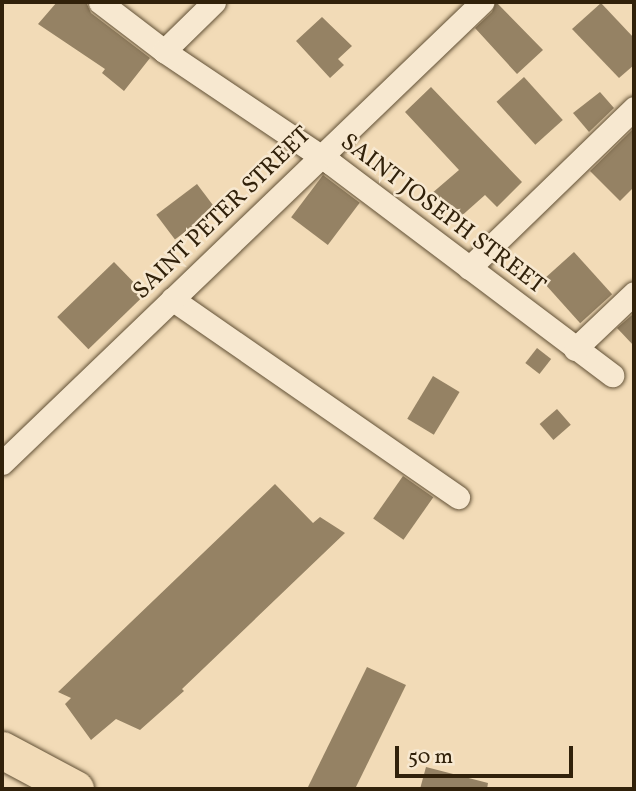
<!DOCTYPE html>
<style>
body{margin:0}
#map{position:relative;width:636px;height:791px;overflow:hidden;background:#f2dbb7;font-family:Vollkorn,serif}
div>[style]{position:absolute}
.building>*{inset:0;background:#958264;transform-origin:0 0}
.roads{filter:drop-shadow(0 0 2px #615035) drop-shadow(0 0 2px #615035)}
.minor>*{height:23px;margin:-11.5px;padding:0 11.5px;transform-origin:11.5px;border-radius:11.5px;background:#f7e8d0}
.trunk>*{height:37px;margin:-18.5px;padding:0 18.5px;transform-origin:18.5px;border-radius:18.5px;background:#f2dbb7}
span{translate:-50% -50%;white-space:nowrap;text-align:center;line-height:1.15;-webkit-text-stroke:5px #f7e8d0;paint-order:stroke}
.street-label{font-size:24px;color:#31210a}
.frame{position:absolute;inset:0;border:4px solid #31210a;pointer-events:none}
.scale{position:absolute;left:395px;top:746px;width:178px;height:32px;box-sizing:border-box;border:4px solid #31210a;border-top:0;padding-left:9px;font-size:21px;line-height:24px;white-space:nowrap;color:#31210a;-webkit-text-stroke:5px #f7e8d0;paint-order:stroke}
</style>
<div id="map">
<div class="building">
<i style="clip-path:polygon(57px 2px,86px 2px,91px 13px,150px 58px,124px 91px,102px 73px,105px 69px,38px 24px)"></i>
<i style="clip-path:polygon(496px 2px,543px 50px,517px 74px,475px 28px,492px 12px)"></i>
<i style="clip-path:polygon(601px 3px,634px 38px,634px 65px,619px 78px,572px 29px)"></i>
<i style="clip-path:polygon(322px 17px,352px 46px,338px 59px,344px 65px,330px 78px,296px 41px)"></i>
<i style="left:524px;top:77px;width:58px;height:37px;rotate:48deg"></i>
<i style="clip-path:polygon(431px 87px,522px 182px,497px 207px,485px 195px,458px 219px,431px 194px,459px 170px,405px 112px)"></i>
<i style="clip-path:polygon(600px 92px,614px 108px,589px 132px,573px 113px)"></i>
<i style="clip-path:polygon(632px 130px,634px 133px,634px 187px,620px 201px,590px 171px)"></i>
<i style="left:323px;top:175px;width:46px;height:53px;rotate:37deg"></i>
<i style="left:197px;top:184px;width:31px;height:51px;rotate:53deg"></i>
<i style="left:574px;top:252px;width:57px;height:43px;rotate:48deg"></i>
<i style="left:114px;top:262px;width:45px;height:79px;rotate:46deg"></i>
<i style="clip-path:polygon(632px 315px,634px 317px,634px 346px,617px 328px)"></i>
<i style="left:537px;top:348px;width:18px;height:19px;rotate:38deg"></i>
<i style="left:433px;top:376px;width:31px;height:50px;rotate:31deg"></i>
<i style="left:557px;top:409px;width:21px;height:23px;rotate:49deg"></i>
<i style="left:403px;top:476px;width:37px;height:52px;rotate:35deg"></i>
<i style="clip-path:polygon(275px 484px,313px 523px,320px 517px,345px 533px,182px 689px,184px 691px,140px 730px,116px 719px,91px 740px,65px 704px,71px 698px,58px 692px)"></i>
<i style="clip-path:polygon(367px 667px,406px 685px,355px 789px,307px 789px)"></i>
<i style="clip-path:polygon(426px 767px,488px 783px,487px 789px,420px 789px)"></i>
</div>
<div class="roads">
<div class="minor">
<i style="left:100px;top:2px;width:81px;rotate:37.4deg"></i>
<i style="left:164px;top:51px;width:202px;rotate:33.9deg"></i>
<i style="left:332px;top:164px;width:351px;rotate:37deg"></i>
<i style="left:164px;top:51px;width:70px;rotate:-44.4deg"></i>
<i style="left:469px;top:268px;width:230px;rotate:-44.1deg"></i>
<i style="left:172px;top:299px;width:348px;rotate:34.7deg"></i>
<i style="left:575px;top:349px;width:81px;rotate:-43.5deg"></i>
<i style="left:2px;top:463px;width:666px;rotate:-43.84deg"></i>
</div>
<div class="trunk">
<i style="left:2px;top:750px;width:83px;rotate:28.1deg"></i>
</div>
</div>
<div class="street-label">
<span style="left:223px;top:214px;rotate:-44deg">SAINT PETER STREET</span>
<span style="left:442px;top:215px;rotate:37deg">SAINT JOSEPH STREET</span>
</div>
<div class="frame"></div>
<div class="scale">50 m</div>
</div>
